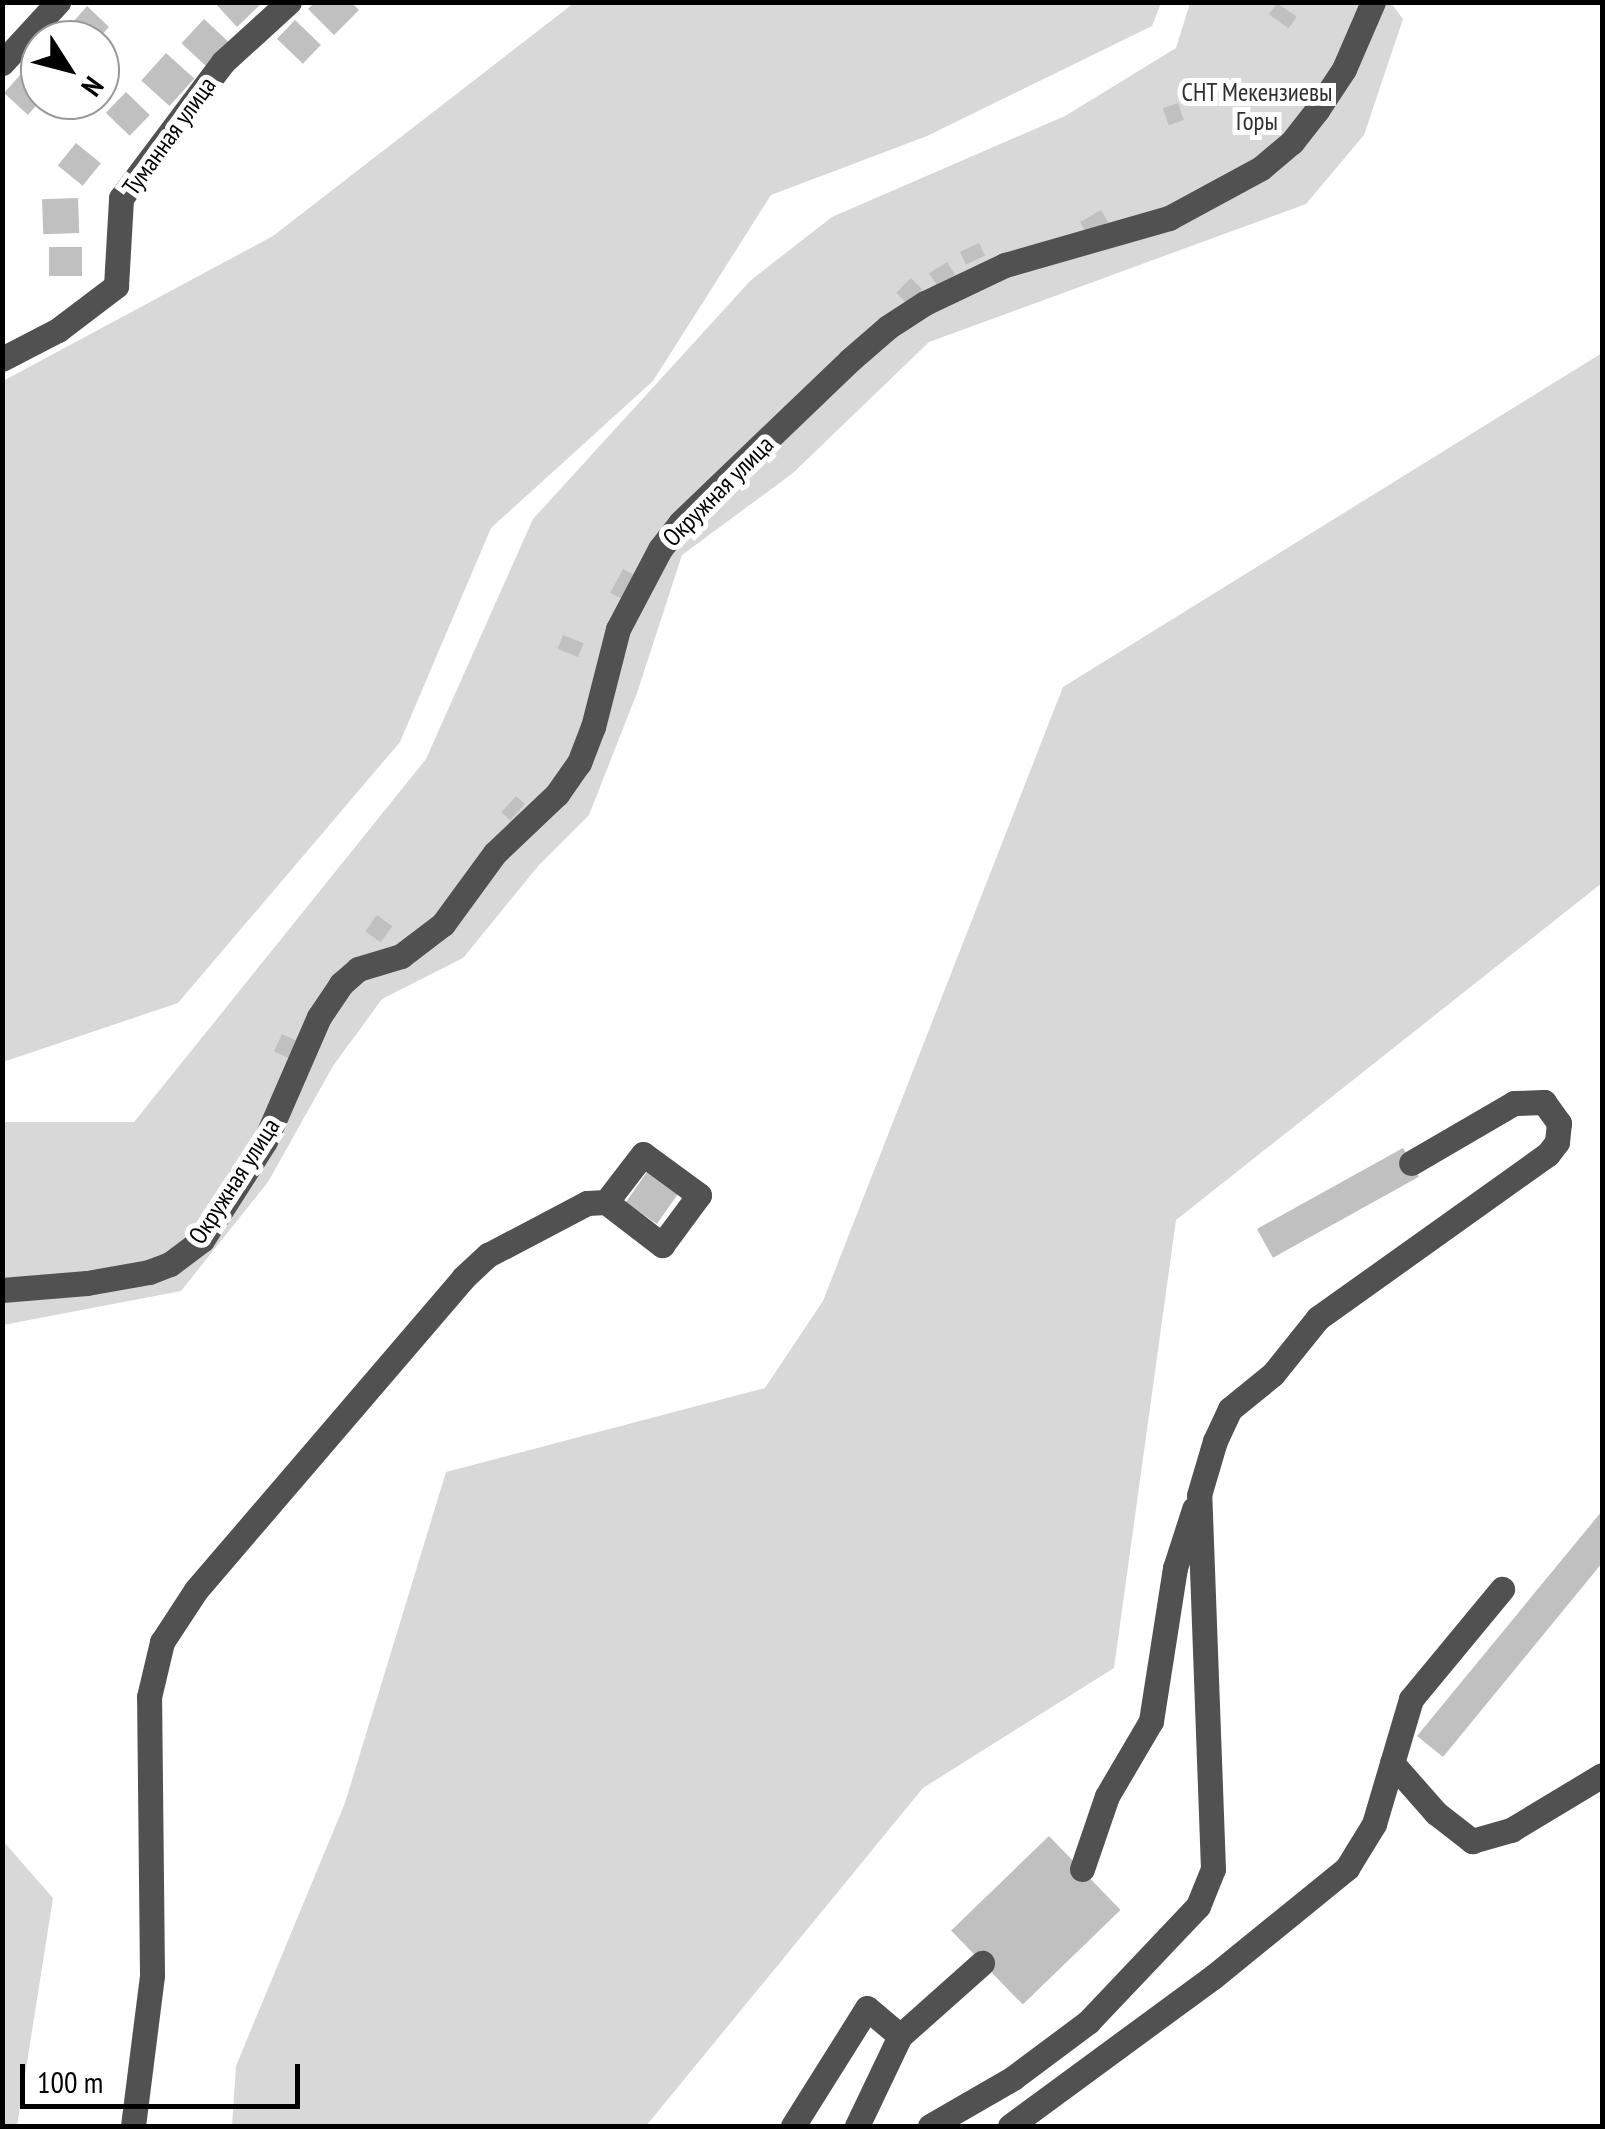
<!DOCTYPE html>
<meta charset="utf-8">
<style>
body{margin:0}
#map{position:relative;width:1605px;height:2129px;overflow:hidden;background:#fff;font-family:"PT Sans Narrow",sans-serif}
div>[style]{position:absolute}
.green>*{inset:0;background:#d8d8d8}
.building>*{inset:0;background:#c0c0c0;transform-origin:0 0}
.minor>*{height:25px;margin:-12.5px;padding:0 12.5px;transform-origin:12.5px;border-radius:12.5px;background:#515151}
span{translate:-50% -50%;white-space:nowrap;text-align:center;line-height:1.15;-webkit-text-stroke:10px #fff;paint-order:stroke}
.park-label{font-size:25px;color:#2f2f2f}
.street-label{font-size:25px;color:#000}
.frame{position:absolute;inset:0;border:5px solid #000;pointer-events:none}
.north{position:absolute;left:20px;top:20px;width:100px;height:100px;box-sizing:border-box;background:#fff;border:2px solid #999;border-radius:50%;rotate:126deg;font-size:28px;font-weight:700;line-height:40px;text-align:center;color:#000}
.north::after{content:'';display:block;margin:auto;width:35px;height:45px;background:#000;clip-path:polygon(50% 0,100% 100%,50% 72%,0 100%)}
.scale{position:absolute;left:20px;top:2064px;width:280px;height:45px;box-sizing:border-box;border:5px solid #000;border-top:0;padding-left:12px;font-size:30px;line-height:35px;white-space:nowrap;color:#000;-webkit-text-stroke:8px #fff;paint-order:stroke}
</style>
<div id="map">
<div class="green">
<i style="clip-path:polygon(574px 3px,1161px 3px,1152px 26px,927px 136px,771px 195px,653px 381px,491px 528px,400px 742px,178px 1003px,3px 1062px,3px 381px,273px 236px)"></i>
<i style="clip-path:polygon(1190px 3px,1391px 3px,1403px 19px,1364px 135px,1306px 204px,929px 342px,793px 473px,682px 555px,637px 693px,589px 815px,539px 865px,463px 958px,382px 999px,333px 1066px,268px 1182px,181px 1291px,3px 1325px,3px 1122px,134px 1122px,426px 759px,533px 519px,751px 280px,832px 217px,1065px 116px,1176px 48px)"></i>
<i style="clip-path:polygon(1602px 353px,1602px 883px,1176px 1220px,1114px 1668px,923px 1788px,646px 2126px,232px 2126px,236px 2066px,345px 1803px,446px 1472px,765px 1388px,823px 1301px,1063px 687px)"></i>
<i style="clip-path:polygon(3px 1841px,53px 1898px,17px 2126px,3px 2126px)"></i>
</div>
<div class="building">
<i style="clip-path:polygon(214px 2px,263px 2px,237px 27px)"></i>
<i style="clip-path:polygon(315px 2px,351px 2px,359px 10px,334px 35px,308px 9px)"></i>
<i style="left:1277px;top:3px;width:24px;height:14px;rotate:35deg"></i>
<i style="clip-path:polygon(87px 6px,109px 27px,97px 40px,81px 40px,68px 28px)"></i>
<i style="left:204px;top:19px;width:33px;height:33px;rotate:43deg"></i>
<i style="left:295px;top:20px;width:36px;height:26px;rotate:44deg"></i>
<i style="left:166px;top:53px;width:38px;height:37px;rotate:42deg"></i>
<i style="clip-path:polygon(21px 74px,40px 91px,40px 101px,28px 115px,4px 93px)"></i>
<i style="left:126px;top:92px;width:33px;height:29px;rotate:44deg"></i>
<i style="left:1178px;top:103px;width:18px;height:16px;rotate:71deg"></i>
<i style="left:76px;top:143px;width:32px;height:29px;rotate:39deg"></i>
<i style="left:78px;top:198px;width:35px;height:36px;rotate:88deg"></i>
<i style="left:1101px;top:210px;width:14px;height:24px;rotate:60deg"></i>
<i style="left:979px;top:243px;width:14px;height:21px;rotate:65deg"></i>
<i style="left:82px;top:247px;width:29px;height:33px;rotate:90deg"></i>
<i style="left:947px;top:262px;width:15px;height:21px;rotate:58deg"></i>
<i style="left:911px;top:278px;width:16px;height:21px;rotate:45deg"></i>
<i style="left:623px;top:569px;width:15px;height:27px;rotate:28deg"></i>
<i style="left:563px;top:635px;width:22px;height:15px;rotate:21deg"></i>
<i style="left:516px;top:796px;width:12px;height:22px;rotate:42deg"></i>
<i style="left:377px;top:915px;width:19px;height:20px;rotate:36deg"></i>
<i style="left:282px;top:1034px;width:19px;height:19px;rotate:25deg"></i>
<i style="left:1403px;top:1148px;width:33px;height:167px;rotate:61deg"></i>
<i style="left:647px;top:1172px;width:38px;height:37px;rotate:35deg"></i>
<i style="clip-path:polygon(1602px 1511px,1602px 1563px,1443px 1757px,1417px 1736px)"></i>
<i style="left:1049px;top:1836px;width:103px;height:136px;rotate:46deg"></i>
</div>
<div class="minor">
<i style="left:2px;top:63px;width:83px;rotate:-47.4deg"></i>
<i style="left:2px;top:359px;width:63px;rotate:-27.4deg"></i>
<i style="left:58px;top:330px;width:73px;rotate:-37.2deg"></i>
<i style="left:116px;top:286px;width:88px;rotate:-86.7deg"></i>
<i style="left:121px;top:198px;width:170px;rotate:-53.1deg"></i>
<i style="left:223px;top:62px;width:89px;rotate:-42.3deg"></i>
<i style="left:2px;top:1290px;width:85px;rotate:-4.7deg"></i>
<i style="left:87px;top:1283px;width:63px;rotate:-10.1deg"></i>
<i style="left:149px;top:1272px;width:22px;rotate:-21deg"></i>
<i style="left:170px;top:1264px;width:40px;rotate:-37deg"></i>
<i style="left:202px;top:1240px;width:117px;rotate:-57.5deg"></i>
<i style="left:265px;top:1141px;width:135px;rotate:-66.5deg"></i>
<i style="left:319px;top:1017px;width:40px;rotate:-56deg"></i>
<i style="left:341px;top:984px;width:23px;rotate:-41deg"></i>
<i style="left:358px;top:969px;width:45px;rotate:-16.8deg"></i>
<i style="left:401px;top:956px;width:53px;rotate:-37.3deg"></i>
<i style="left:443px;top:924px;width:88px;rotate:-53.8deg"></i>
<i style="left:495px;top:853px;width:86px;rotate:-43.6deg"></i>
<i style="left:557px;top:794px;width:38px;rotate:-55deg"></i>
<i style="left:579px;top:763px;width:39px;rotate:-69deg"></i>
<i style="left:593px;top:727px;width:101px;rotate:-75.7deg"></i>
<i style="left:618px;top:629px;width:90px;rotate:-62.3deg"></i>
<i style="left:660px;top:549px;width:33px;rotate:-52deg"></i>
<i style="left:680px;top:523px;width:236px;rotate:-43.8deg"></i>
<i style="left:850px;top:360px;width:50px;rotate:-41deg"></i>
<i style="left:888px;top:327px;width:44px;rotate:-33deg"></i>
<i style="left:925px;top:303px;width:89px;rotate:-25.4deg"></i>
<i style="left:1005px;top:265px;width:171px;rotate:-16deg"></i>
<i style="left:1169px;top:218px;width:105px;rotate:-28.5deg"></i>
<i style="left:1261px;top:168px;width:40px;rotate:-40deg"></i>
<i style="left:1292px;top:142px;width:41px;rotate:-52deg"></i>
<i style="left:1317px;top:110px;width:49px;rotate:-56.6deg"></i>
<i style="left:1344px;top:69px;width:73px;rotate:-66.6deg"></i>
<i style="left:1392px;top:1763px;width:67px;rotate:48.7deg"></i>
<i style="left:1436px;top:1813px;width:46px;rotate:37.9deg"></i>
<i style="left:1472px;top:1841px;width:41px;rotate:-15.8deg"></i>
<i style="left:1511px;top:1830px;width:106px;rotate:-31.1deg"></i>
<i style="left:1082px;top:1869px;width:77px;rotate:-71.1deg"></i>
<i style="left:1107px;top:1796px;width:87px;rotate:-59.6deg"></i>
<i style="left:1151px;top:1721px;width:155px;rotate:-81.1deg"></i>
<i style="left:1175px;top:1568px;width:62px;rotate:-72.1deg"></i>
<i style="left:133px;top:2126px;width:152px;rotate:-82.8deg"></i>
<i style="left:152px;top:1975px;width:278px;rotate:-90.6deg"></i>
<i style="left:149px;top:1697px;width:57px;rotate:-76.7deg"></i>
<i style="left:162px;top:1642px;width:62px;rotate:-56.8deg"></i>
<i style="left:196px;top:1590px;width:411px;rotate:-49.4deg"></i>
<i style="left:463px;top:1278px;width:34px;rotate:-43deg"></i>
<i style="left:488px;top:1255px;width:112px;rotate:-27.7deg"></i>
<i style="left:587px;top:1203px;width:19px;rotate:-3deg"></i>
<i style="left:606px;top:1202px;width:71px;rotate:37.5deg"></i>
<i style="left:662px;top:1245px;width:62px;rotate:-53.5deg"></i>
<i style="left:699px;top:1195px;width:69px;rotate:-143.8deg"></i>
<i style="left:643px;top:1154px;width:61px;rotate:127.6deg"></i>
<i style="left:793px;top:2126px;width:139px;rotate:-57.9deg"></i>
<i style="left:867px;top:2008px;width:43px;rotate:40.3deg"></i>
<i style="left:857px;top:2126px;width:100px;rotate:-64.5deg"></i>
<i style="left:900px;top:2036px;width:110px;rotate:-41.7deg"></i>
<i style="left:930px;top:2126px;width:96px;rotate:-30deg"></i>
<i style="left:1013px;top:2078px;width:94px;rotate:-36.7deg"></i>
<i style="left:1088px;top:2022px;width:160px;rotate:-46.5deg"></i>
<i style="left:1198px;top:1906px;width:40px;rotate:-68deg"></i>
<i style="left:1213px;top:1869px;width:374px;rotate:-92.1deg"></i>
<i style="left:1199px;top:1495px;width:56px;rotate:-73.5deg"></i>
<i style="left:1215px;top:1441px;width:35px;rotate:-65deg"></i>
<i style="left:1230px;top:1409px;width:55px;rotate:-39.1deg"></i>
<i style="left:1273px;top:1374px;width:72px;rotate:-51.2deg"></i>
<i style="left:1318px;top:1318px;width:282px;rotate:-35.5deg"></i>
<i style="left:1548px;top:1154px;width:15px;rotate:-53deg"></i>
<i style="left:1557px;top:1142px;width:19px;rotate:-84deg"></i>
<i style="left:1559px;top:1123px;width:26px;rotate:-126deg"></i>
<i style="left:1544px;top:1102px;width:30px;rotate:178deg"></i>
<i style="left:1514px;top:1103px;width:119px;rotate:149.8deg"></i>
<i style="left:1010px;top:2126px;width:252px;rotate:-36.3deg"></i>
<i style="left:1213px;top:1977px;width:173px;rotate:-39.1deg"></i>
<i style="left:1347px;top:1868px;width:52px;rotate:-58.5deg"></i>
<i style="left:1374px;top:1824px;width:130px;rotate:-73.5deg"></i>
<i style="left:1411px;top:1699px;width:143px;rotate:-50.4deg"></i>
</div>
<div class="park-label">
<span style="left:1257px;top:107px">СНТ Мекензиевы<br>Горы</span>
</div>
<div class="street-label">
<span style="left:169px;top:136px;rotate:-54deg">Туманная улица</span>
<span style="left:718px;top:491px;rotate:-45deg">Окружная улица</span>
<span style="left:234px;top:1181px;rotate:-57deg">Окружная улица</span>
</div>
<div class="frame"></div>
<div class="north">N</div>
<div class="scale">100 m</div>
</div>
